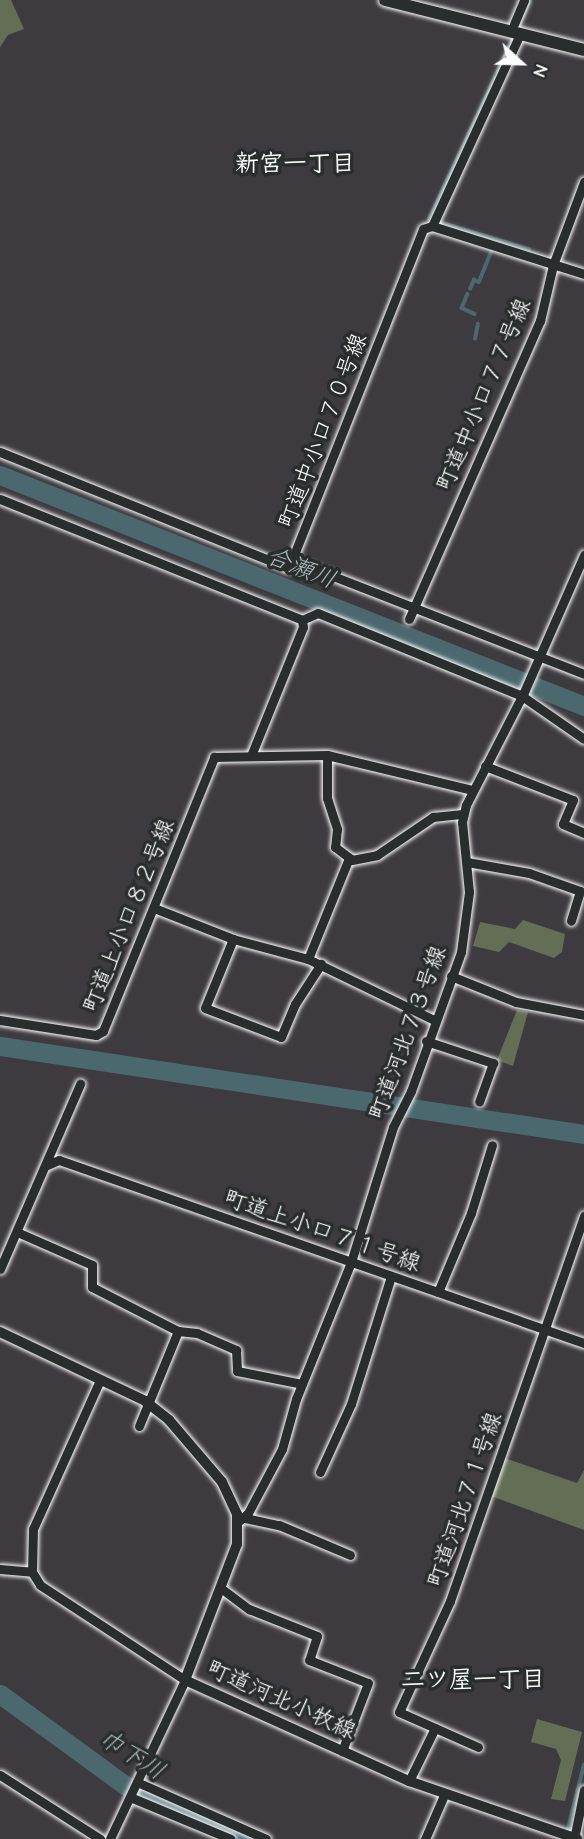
<!DOCTYPE html>
<meta charset="utf-8">
<style>
body{margin:0}
#map{position:relative;width:584px;height:1839px;overflow:hidden;background:#3e3b40;font-family:"Comic Neue","Klee One",sans-serif}
div>[style]{position:absolute}
.green>*{inset:0;background:#636e55}
.stream>*{height:3.5px;margin:-1.75px;padding:0 1.75px;transform-origin:1.75px;border-radius:1.75px;background:#4b686f}
.river>*{height:19px;margin:-9.5px;padding:0 9.5px;transform-origin:9.5px;border-radius:9.5px;background:#4b686f}
.roads{filter:drop-shadow(0 0 2px #fff) drop-shadow(0 0 2px #fff)}
.minor>*{height:9px;margin:-4.5px;padding:0 4.5px;transform-origin:4.5px;border-radius:4.5px;background:#2a2d2e}
.tertiary>*{height:10px;margin:-5px;padding:0 5px;transform-origin:5px;border-radius:5px;background:#2a2d2e}
.secondary>*{height:12px;margin:-6px;padding:0 6px;transform-origin:6px;border-radius:6px;background:#2a2d2e}
span{translate:-50% -50%;white-space:nowrap;text-align:center;line-height:1.15;-webkit-text-stroke:7px #2a2d2e;paint-order:stroke}
.street-label{font-size:23px;color:#fff}
.neighbourhood-label{font-size:24px;color:#fff;font-weight:700}
.water-label{font-size:24px;color:#aebbbe;font-style:italic}
.north{position:absolute;left:486px;top:28px;width:70px;height:70px;-webkit-text-stroke:5px #2a2d2e;paint-order:stroke;rotate:112deg;font-size:19px;font-weight:700;line-height:28px;text-align:center;color:#fff}
.north::after{content:'';display:block;margin:auto;width:24px;height:32px;background:#fff;clip-path:polygon(50% 0,100% 100%,50% 72%,0 100%)}
</style>
<div id="map">
<div class="green">
<i style="clip-path:polygon(0 0,11px 0,24px 29px,8px 35px,0 47px)"></i>
<i style="clip-path:polygon(523px 920px,565px 934px,562px 952px,554px 958px,509px 942px,499px 952px,473px 946px,480px 922px,515px 929px)"></i>
<i style="clip-path:polygon(517px 1010px,528px 1012px,513px 1066px,497px 1060px)"></i>
<i style="clip-path:polygon(504px 1458px,577px 1483px,584px 1470px,584px 1530px,491px 1496px)"></i>
<i style="clip-path:polygon(537px 1719px,582px 1732px,565px 1801px,551px 1799px,561px 1760px,556px 1749px,531px 1742px)"></i>
</div>
<div class="stream">
<i style="left:520px;top:23px;width:25px;rotate:-67deg"></i>
<i style="left:497px;top:73px;width:38px;rotate:-65deg"></i>
<i style="left:429px;top:219px;width:156px;rotate:-64.9deg"></i>
<i style="left:439px;top:222px;width:94px;rotate:16.7deg"></i>
<i style="left:470px;top:289px;width:10px;rotate:-66deg"></i>
<i style="left:474px;top:280px;width:5px;rotate:22deg"></i>
<i style="left:479px;top:282px;width:37px;rotate:-68deg"></i>
<i style="left:468px;top:294px;width:15px;rotate:113deg"></i>
<i style="left:462px;top:308px;width:14px;rotate:25deg"></i>
<i style="left:475px;top:339px;width:15px;rotate:-79deg"></i>
<i style="left:568px;top:1829px;width:66px;rotate:-76deg"></i>
</div>
<div class="river">
<i style="left:0;top:475px;width:628px;rotate:21.58deg"></i>
<i style="left:0;top:1046px;width:591px;rotate:8.57deg"></i>
<i style="left:0;top:1694px;width:160px;rotate:36.1deg"></i>
<i style="left:129px;top:1788px;width:130px;rotate:23deg"></i>
</div>
<div class="roads">
<div class="minor">
<i style="left:514px;top:24px;width:26px;rotate:-67deg"></i>
<i style="left:520px;top:34px;width:211px;rotate:114.6deg"></i>
<i style="left:432px;top:226px;width:9px;rotate:162deg"></i>
<i style="left:423px;top:229px;width:356px;rotate:111.6deg"></i>
<i style="left:292px;top:560px;width:313px;rotate:21.3deg"></i>
<i style="left:432px;top:226px;width:159px;rotate:17.5deg"></i>
<i style="left:0;top:452px;width:311px;rotate:21.9deg"></i>
<i style="left:289px;top:568px;width:9px;rotate:-69deg"></i>
<i style="left:0;top:499px;width:325px;rotate:21.8deg"></i>
<i style="left:302px;top:620px;width:7px;rotate:82deg"></i>
<i style="left:303px;top:627px;width:139px;rotate:112deg"></i>
<i style="left:409px;top:619px;width:326px;rotate:-66.3deg"></i>
<i style="left:540px;top:321px;width:57px;rotate:-76.9deg"></i>
<i style="left:553px;top:265px;width:89px;rotate:-69.5deg"></i>
<i style="left:302px;top:620px;width:17px;rotate:-24deg"></i>
<i style="left:318px;top:613px;width:220px;rotate:22.1deg"></i>
<i style="left:522px;top:696px;width:75px;rotate:34.7deg"></i>
<i style="left:327px;top:755px;width:43px;rotate:90deg"></i>
<i style="left:327px;top:798px;width:33px;rotate:72deg"></i>
<i style="left:337px;top:829px;width:18px;rotate:96deg"></i>
<i style="left:335px;top:847px;width:21px;rotate:37deg"></i>
<i style="left:352px;top:860px;width:25px;rotate:-11deg"></i>
<i style="left:377px;top:855px;width:68px;rotate:-34.2deg"></i>
<i style="left:433px;top:817px;width:30px;rotate:-6deg"></i>
<i style="left:485px;top:766px;width:94px;rotate:21.1deg"></i>
<i style="left:573px;top:800px;width:26px;rotate:113deg"></i>
<i style="left:563px;top:824px;width:23px;rotate:23deg"></i>
<i style="left:467px;top:862px;width:63px;rotate:10.1deg"></i>
<i style="left:529px;top:873px;width:54px;rotate:19.4deg"></i>
<i style="left:580px;top:891px;width:31px;rotate:107deg"></i>
<i style="left:154px;top:908px;width:85px;rotate:21.4deg"></i>
<i style="left:233px;top:939px;width:78px;rotate:14.9deg"></i>
<i style="left:308px;top:959px;width:140px;rotate:25.8deg"></i>
<i style="left:233px;top:939px;width:74px;rotate:112.1deg"></i>
<i style="left:205px;top:1008px;width:81px;rotate:20.9deg"></i>
<i style="left:281px;top:1037px;width:36px;rotate:-67deg"></i>
<i style="left:295px;top:1004px;width:48px;rotate:-57deg"></i>
<i style="left:308px;top:959px;width:109px;rotate:-67.9deg"></i>
<i style="left:451px;top:976px;width:70px;rotate:21.8deg"></i>
<i style="left:516px;top:1002px;width:69px;rotate:10.8deg"></i>
<i style="left:0;top:1020px;width:97px;rotate:8.9deg"></i>
<i style="left:96px;top:1035px;width:8px;rotate:-30deg"></i>
<i style="left:103px;top:1031px;width:296px;rotate:-67.9deg"></i>
<i style="left:214px;top:757px;width:113px;rotate:-1deg"></i>
<i style="left:327px;top:755px;width:150px;rotate:13.5deg"></i>
<i style="left:426px;top:1041px;width:71px;rotate:18.2deg"></i>
<i style="left:493px;top:1063px;width:41px;rotate:109.7deg"></i>
<i style="left:47px;top:1165px;width:13px;rotate:-23deg"></i>
<i style="left:59px;top:1160px;width:556px;rotate:19.22deg"></i>
<i style="left:17px;top:1232px;width:82px;rotate:23.7deg"></i>
<i style="left:92px;top:1265px;width:22px;rotate:90deg"></i>
<i style="left:92px;top:1287px;width:97px;rotate:27.1deg"></i>
<i style="left:178px;top:1331px;width:19px;rotate:6deg"></i>
<i style="left:197px;top:1333px;width:43px;rotate:23.6deg"></i>
<i style="left:236px;top:1350px;width:21px;rotate:87deg"></i>
<i style="left:237px;top:1371px;width:66px;rotate:11.3deg"></i>
<i style="left:0;top:1269px;width:202px;rotate:-66.6deg"></i>
<i style="left:438px;top:1292px;width:86px;rotate:-67.3deg"></i>
<i style="left:471px;top:1213px;width:71px;rotate:-72.8deg"></i>
<i style="left:100px;top:1380px;width:163px;rotate:114.2deg"></i>
<i style="left:33px;top:1529px;width:43px;rotate:91.3deg"></i>
<i style="left:32px;top:1572px;width:15px;rotate:58deg"></i>
<i style="left:40px;top:1585px;width:173px;rotate:33.2deg"></i>
<i style="left:185px;top:1680px;width:176px;rotate:115.3deg"></i>
<i style="left:139px;top:1426px;width:103px;rotate:-67.7deg"></i>
<i style="left:320px;top:1472px;width:75px;rotate:-65.5deg"></i>
<i style="left:351px;top:1404px;width:134px;rotate:-72.6deg"></i>
<i style="left:245px;top:1518px;width:35px;rotate:12deg"></i>
<i style="left:279px;top:1525px;width:77px;rotate:22.9deg"></i>
<i style="left:239px;top:1521px;width:12px;rotate:-42deg"></i>
<i style="left:248px;top:1513px;width:72px;rotate:-62deg"></i>
<i style="left:282px;top:1449px;width:52px;rotate:-74.4deg"></i>
<i style="left:296px;top:1399px;width:148px;rotate:-68.1deg"></i>
<i style="left:351px;top:1262px;width:141px;rotate:-72.7deg"></i>
<i style="left:393px;top:1127px;width:40px;rotate:-63.4deg"></i>
<i style="left:411px;top:1091px;width:148px;rotate:-70.2deg"></i>
<i style="left:461px;top:952px;width:61px;rotate:-82.4deg"></i>
<i style="left:469px;top:892px;width:70px;rotate:-95.7deg"></i>
<i style="left:462px;top:822px;width:17px;rotate:-77deg"></i>
<i style="left:466px;top:805px;width:127px;rotate:-62.8deg"></i>
<i style="left:524px;top:692px;width:150px;rotate:-66.3deg"></i>
<i style="left:0;top:1569px;width:32px;rotate:5deg"></i>
<i style="left:222px;top:1589px;width:34px;rotate:37deg"></i>
<i style="left:249px;top:1609px;width:73px;rotate:21.7deg"></i>
<i style="left:317px;top:1636px;width:25px;rotate:108deg"></i>
<i style="left:309px;top:1660px;width:63px;rotate:21.3deg"></i>
<i style="left:368px;top:1683px;width:73px;rotate:110.9deg"></i>
<i style="left:478px;top:1747px;width:86px;rotate:-156.1deg"></i>
<i style="left:399px;top:1712px;width:122px;rotate:-65.3deg"></i>
<i style="left:450px;top:1601px;width:408px;rotate:-70.8deg"></i>
<i style="left:0;top:1775px;width:119px;rotate:32.6deg"></i>
<i style="left:409px;top:1781px;width:59px;rotate:-63.9deg"></i>
<i style="left:137px;top:1782px;width:141px;rotate:23.8deg"></i>
<i style="left:130px;top:1797px;width:109px;rotate:22.6deg"></i>
<i style="left:425px;top:1839px;width:48px;rotate:-66.6deg"></i>
<i style="left:574px;top:1839px;width:50px;rotate:-78.5deg"></i>
</div>
<div class="tertiary">
<i style="left:0;top:1332px;width:161px;rotate:25.4deg"></i>
<i style="left:145px;top:1401px;width:31px;rotate:38deg"></i>
<i style="left:169px;top:1420px;width:82px;rotate:49.5deg"></i>
<i style="left:222px;top:1482px;width:35px;rotate:65deg"></i>
<i style="left:237px;top:1514px;width:30px;rotate:90deg"></i>
<i style="left:237px;top:1544px;width:146px;rotate:110.9deg"></i>
<i style="left:185px;top:1680px;width:246px;rotate:24.3deg"></i>
<i style="left:409px;top:1781px;width:178px;rotate:19deg"></i>
</div>
<div class="secondary">
<i style="left:385px;top:0;width:205px;rotate:14.1deg"></i>
</div>
</div>
<div class="street-label">
<span style="left:484px;top:395px;rotate:-67deg">町道中小口７７号線</span>
<span style="left:323px;top:431px;rotate:-69deg">町道中小口７０号線</span>
<span style="left:129px;top:916px;rotate:-68deg">町道上小口８２号線</span>
<span style="left:408px;top:1033px;rotate:-70deg">町道河北７３号線</span>
<span style="left:322px;top:1231px;rotate:19deg">町道上小口７１号線</span>
<span style="left:465px;top:1500px;rotate:-71deg">町道河北７１号線</span>
<span style="left:281px;top:1700px;rotate:24deg">町道河北小牧線</span>
</div>
<div class="neighbourhood-label">
<span style="left:295px;top:164px">新宮一丁目</span>
<span style="left:473px;top:1680px">二ツ屋一丁目</span>
</div>
<div class="water-label">
<span style="left:301px;top:568px;rotate:22deg">合瀬川</span>
<span style="left:132px;top:1755px;rotate:32deg">巾下川</span>
</div>
<div class="north">N</div>
</div>
